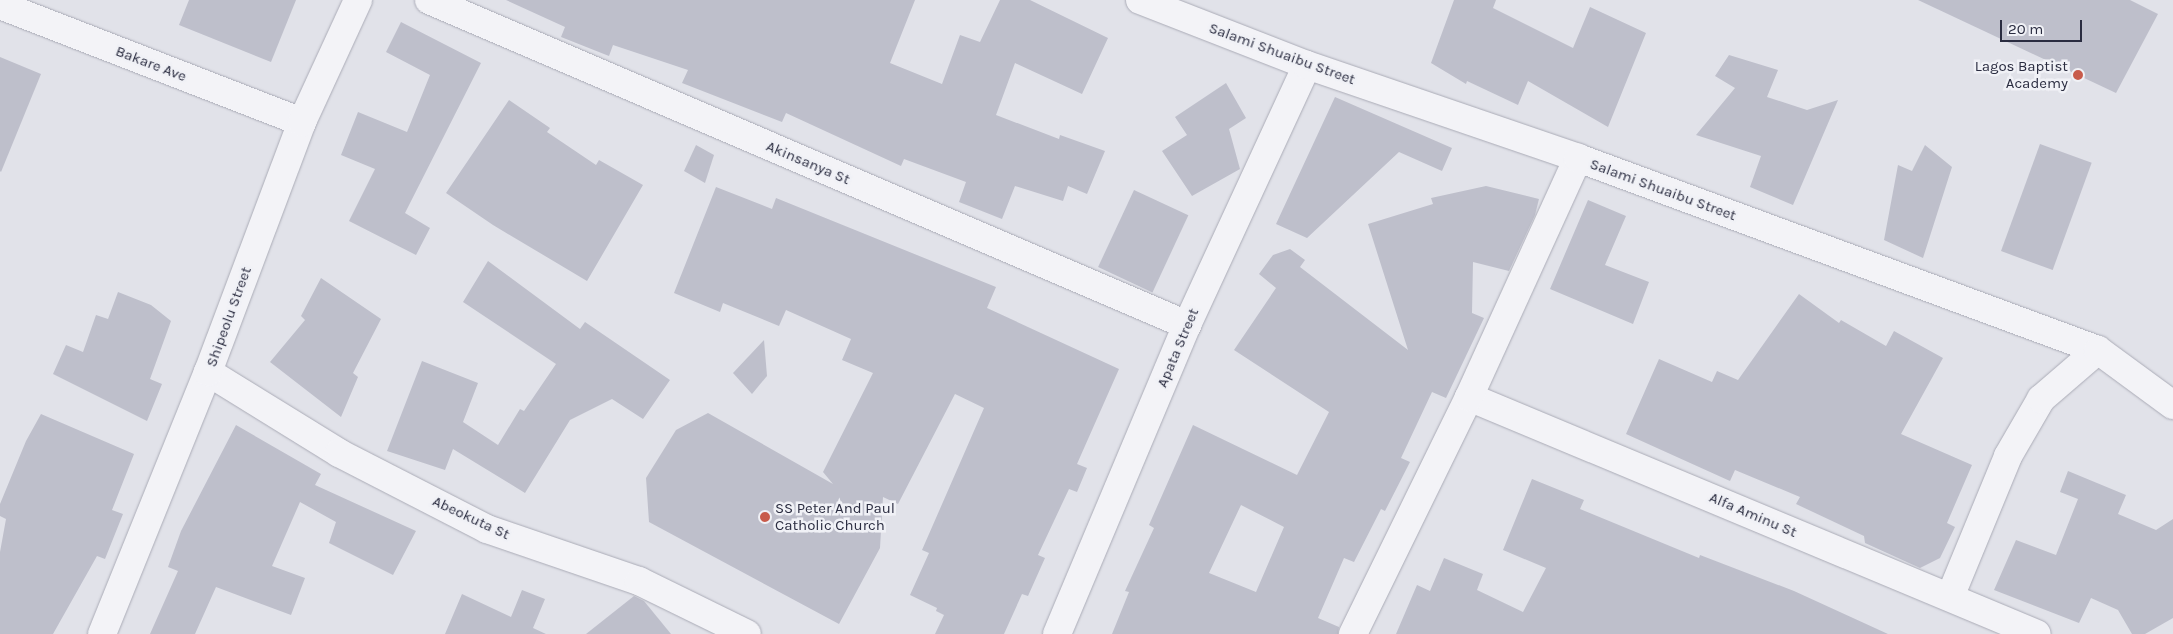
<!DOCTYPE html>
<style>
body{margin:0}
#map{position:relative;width:2173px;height:634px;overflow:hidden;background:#e1e2e9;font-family:Karla,sans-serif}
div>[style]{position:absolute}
.building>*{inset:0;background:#bebfcb;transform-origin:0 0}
.roads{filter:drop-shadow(0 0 1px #aaabb6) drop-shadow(0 0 1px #aaabb6)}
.minor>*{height:28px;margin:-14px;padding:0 14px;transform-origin:14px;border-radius:14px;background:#f3f3f7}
.tertiary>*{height:28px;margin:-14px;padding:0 14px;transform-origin:14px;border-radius:14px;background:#f3f3f7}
.dots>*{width:14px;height:14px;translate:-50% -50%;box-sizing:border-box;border:2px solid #f0f1f6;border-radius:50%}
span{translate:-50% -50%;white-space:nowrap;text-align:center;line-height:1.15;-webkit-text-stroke:5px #f0f1f6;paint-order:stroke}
.street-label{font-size:15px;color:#2a2c40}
.poi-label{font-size:15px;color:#2a2c40}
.right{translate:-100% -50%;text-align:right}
.left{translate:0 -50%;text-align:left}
.scale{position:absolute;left:2000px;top:20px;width:82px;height:22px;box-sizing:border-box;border:2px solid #2a2c40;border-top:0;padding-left:6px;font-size:15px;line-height:18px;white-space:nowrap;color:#2a2c40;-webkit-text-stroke:4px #f0f1f6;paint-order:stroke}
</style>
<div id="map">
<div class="building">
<i style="clip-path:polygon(189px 0,296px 0,271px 62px,179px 25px)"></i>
<i style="clip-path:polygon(506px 0,915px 0,890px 63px,942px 84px,960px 35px,980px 42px,1000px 0,1030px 0,1108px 38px,1082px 94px,1015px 63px,996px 115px,1059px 139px,1060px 135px,1105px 151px,1087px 194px,1068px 186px,1063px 201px,1015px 186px,1002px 219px,959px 202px,966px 182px,904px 159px,901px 166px,786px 113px,782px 122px,682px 83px,688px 70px,613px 45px,609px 56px,561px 37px,565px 27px)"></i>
<i style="clip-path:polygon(1454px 0,1496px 0,1493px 8px,1573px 48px,1590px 7px,1646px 33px,1608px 127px,1528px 81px,1518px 105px,1467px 81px,1466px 84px,1431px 63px)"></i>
<i style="clip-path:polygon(1918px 0,2130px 0,2158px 14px,2116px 93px)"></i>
<i style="clip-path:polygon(401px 22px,481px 63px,405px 213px,430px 228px,416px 255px,349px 221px,375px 169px,341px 155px,358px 112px,407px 132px,430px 75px,386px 52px)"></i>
<i style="clip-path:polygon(1729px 55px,1778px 70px,1767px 97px,1807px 110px,1838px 100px,1793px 205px,1750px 187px,1761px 156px,1696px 135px,1735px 88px,1715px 76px)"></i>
<i style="clip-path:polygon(0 57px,41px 74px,1px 172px,0 171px)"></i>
<i style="clip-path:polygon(1226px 83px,1246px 118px,1229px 129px,1240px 169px,1192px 196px,1162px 151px,1187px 135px,1175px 117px)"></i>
<i style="clip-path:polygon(1335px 97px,1452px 148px,1442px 171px,1399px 152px,1307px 238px,1276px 224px)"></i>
<i style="clip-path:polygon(509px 100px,550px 128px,547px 132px,596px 165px,599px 160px,643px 185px,587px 281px,493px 225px,446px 193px)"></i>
<i style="left:2040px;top:144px;width:55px;height:114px;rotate:20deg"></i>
<i style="clip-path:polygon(696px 145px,714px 155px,705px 183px,684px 171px)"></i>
<i style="clip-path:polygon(1925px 145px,1952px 167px,1923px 258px,1884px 240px,1898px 165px,1912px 171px)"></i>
<i style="clip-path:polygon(evenodd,1486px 186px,1539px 199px,1535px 215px,1509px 271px,1473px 262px,1472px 313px,1484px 318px,1446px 398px,1432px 392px,1401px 458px,1410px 462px,1385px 511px,1381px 509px,1354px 562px,1344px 558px,1318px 618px,1339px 627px,1338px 634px,1112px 634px,1129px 592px,1125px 591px,1154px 528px,1149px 525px,1193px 425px,1297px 475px,1329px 412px,1234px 350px,1276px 288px,1259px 274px,1273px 255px,1290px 249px,1305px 260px,1300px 267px,1408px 350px,1368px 224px,1433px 204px,1431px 198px,1486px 186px,1241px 505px,1284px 527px,1256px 592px,1209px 573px,1241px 505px)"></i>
<i style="clip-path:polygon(716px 187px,772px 209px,776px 198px,996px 287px,987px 308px,1119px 369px,1077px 464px,1087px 468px,1077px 492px,1069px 489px,1038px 555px,1045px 558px,1028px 596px,1022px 594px,1004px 634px,935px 634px,944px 615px,936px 611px,937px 608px,910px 595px,929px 553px,922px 550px,984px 408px,955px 394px,898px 504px,883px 497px,880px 548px,839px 624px,649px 522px,646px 478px,676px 430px,708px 413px,833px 484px,823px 472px,873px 373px,842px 360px,851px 339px,786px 310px,779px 326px,723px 303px,720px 312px,674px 293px)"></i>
<i style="left:1134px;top:190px;width:60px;height:85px;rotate:25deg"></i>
<i style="clip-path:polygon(1588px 200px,1626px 216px,1605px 265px,1649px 282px,1633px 324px,1550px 289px)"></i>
<i style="clip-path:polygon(488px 261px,580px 329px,585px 322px,670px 380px,643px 419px,612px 399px,570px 420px,525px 493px,453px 449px,445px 470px,387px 451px,422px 361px,478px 383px,463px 422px,498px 445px,520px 409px,524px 411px,556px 364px,463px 302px)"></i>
<i style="clip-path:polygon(321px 278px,381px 319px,353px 373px,358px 377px,341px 417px,270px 362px,305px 320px,301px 316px)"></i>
<i style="clip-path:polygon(118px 292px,151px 305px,171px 321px,150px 379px,162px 384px,147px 421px,53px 374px,66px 345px,83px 352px,96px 315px,108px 319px)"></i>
<i style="clip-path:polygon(1799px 294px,1839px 323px,1841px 320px,1886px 346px,1894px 331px,1943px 358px,1901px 434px,1972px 465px,1947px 523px,1955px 527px,1940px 558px,1920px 568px,1865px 543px,1864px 536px,1796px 504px,1800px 497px,1735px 470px,1730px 481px,1626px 434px,1659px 359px,1712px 382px,1717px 371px,1738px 380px)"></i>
<i style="clip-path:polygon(764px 340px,767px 376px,752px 394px,733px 373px)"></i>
<i style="clip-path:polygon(41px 414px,134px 454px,112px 510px,123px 514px,105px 559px,97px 556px,53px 634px,0 634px,0 552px,6px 519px,0 516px,0 504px,26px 441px)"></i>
<i style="clip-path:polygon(236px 425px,321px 474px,315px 485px,416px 531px,393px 575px,329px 543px,336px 522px,300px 502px,272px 566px,305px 578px,291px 615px,216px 587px,195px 634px,150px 634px,178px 571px,168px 567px,181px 531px)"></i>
<i style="clip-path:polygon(2068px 471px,2126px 495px,2118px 514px,2156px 530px,2173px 519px,2173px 618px,2145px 634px,2132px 634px,2118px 610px,2091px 598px,2079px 623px,1994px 590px,2016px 540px,2056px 555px,2078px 499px,2060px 492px)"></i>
<i style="clip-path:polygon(1532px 479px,1584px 500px,1580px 509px,1699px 558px,1700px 555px,1794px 591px,1888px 634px,1396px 634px,1417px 585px,1430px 591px,1444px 558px,1483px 574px,1477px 590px,1523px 612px,1546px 568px,1503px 550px)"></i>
<i style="clip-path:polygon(522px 590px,545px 599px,533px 628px,546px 634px,445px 634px,462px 594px,511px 617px)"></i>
<i style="clip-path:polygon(634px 596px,644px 601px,671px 634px,586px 634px)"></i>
</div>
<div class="roads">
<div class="minor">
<i style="left:429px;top:0;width:825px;rotate:23.21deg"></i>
<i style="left:0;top:5px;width:324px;rotate:21.2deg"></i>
<i style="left:208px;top:372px;width:154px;rotate:31.7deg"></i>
<i style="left:339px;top:453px;width:166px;rotate:27.2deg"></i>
<i style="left:487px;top:529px;width:161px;rotate:18.9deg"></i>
<i style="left:639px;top:581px;width:120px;rotate:26.1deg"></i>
<i style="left:1469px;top:397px;width:615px;rotate:22.65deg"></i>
<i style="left:1950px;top:597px;width:152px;rotate:-67.6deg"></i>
<i style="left:2008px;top:456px;width:66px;rotate:-59.9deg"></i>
<i style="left:2041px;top:399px;width:75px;rotate:-40.7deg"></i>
<i style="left:1057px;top:634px;width:335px;rotate:-67.2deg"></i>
<i style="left:1187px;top:325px;width:286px;rotate:-65.2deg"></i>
<i style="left:1353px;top:634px;width:264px;rotate:-63.9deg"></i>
<i style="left:1469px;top:397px;width:263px;rotate:-65.5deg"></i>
</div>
<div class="tertiary">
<i style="left:1140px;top:0;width:179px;rotate:21.3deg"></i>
<i style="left:1307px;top:65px;width:287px;rotate:18.9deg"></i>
<i style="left:1578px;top:158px;width:554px;rotate:20.27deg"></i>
<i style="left:2098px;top:350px;width:93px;rotate:36.3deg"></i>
<i style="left:102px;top:634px;width:283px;rotate:-68deg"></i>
<i style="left:208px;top:372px;width:267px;rotate:-69.4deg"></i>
<i style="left:302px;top:122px;width:134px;rotate:-65.3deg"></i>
</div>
</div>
<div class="dots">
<i style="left:2078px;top:75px;background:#c85b4b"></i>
<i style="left:765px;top:517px;background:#c85b4b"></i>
</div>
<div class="street-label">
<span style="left:1282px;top:54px;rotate:20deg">Salami Shuaibu Street</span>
<span style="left:151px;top:64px;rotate:21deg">Bakare Ave</span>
<span style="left:808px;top:163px;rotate:23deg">Akinsanya St</span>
<span style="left:1663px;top:190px;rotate:20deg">Salami Shuaibu Street</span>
<span style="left:229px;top:317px;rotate:-70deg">Shipeolu Street</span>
<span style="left:1178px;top:348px;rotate:-67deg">Apata Street</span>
<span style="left:1753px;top:515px;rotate:23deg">Alfa Aminu St</span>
<span style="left:471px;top:518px;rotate:25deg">Abeokuta St</span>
</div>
<div class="poi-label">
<span class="right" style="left:2068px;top:75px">Lagos Baptist<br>Academy</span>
<span class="left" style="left:775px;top:517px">SS Peter And Paul<br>Catholic Church</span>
</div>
<div class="scale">20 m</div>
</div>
